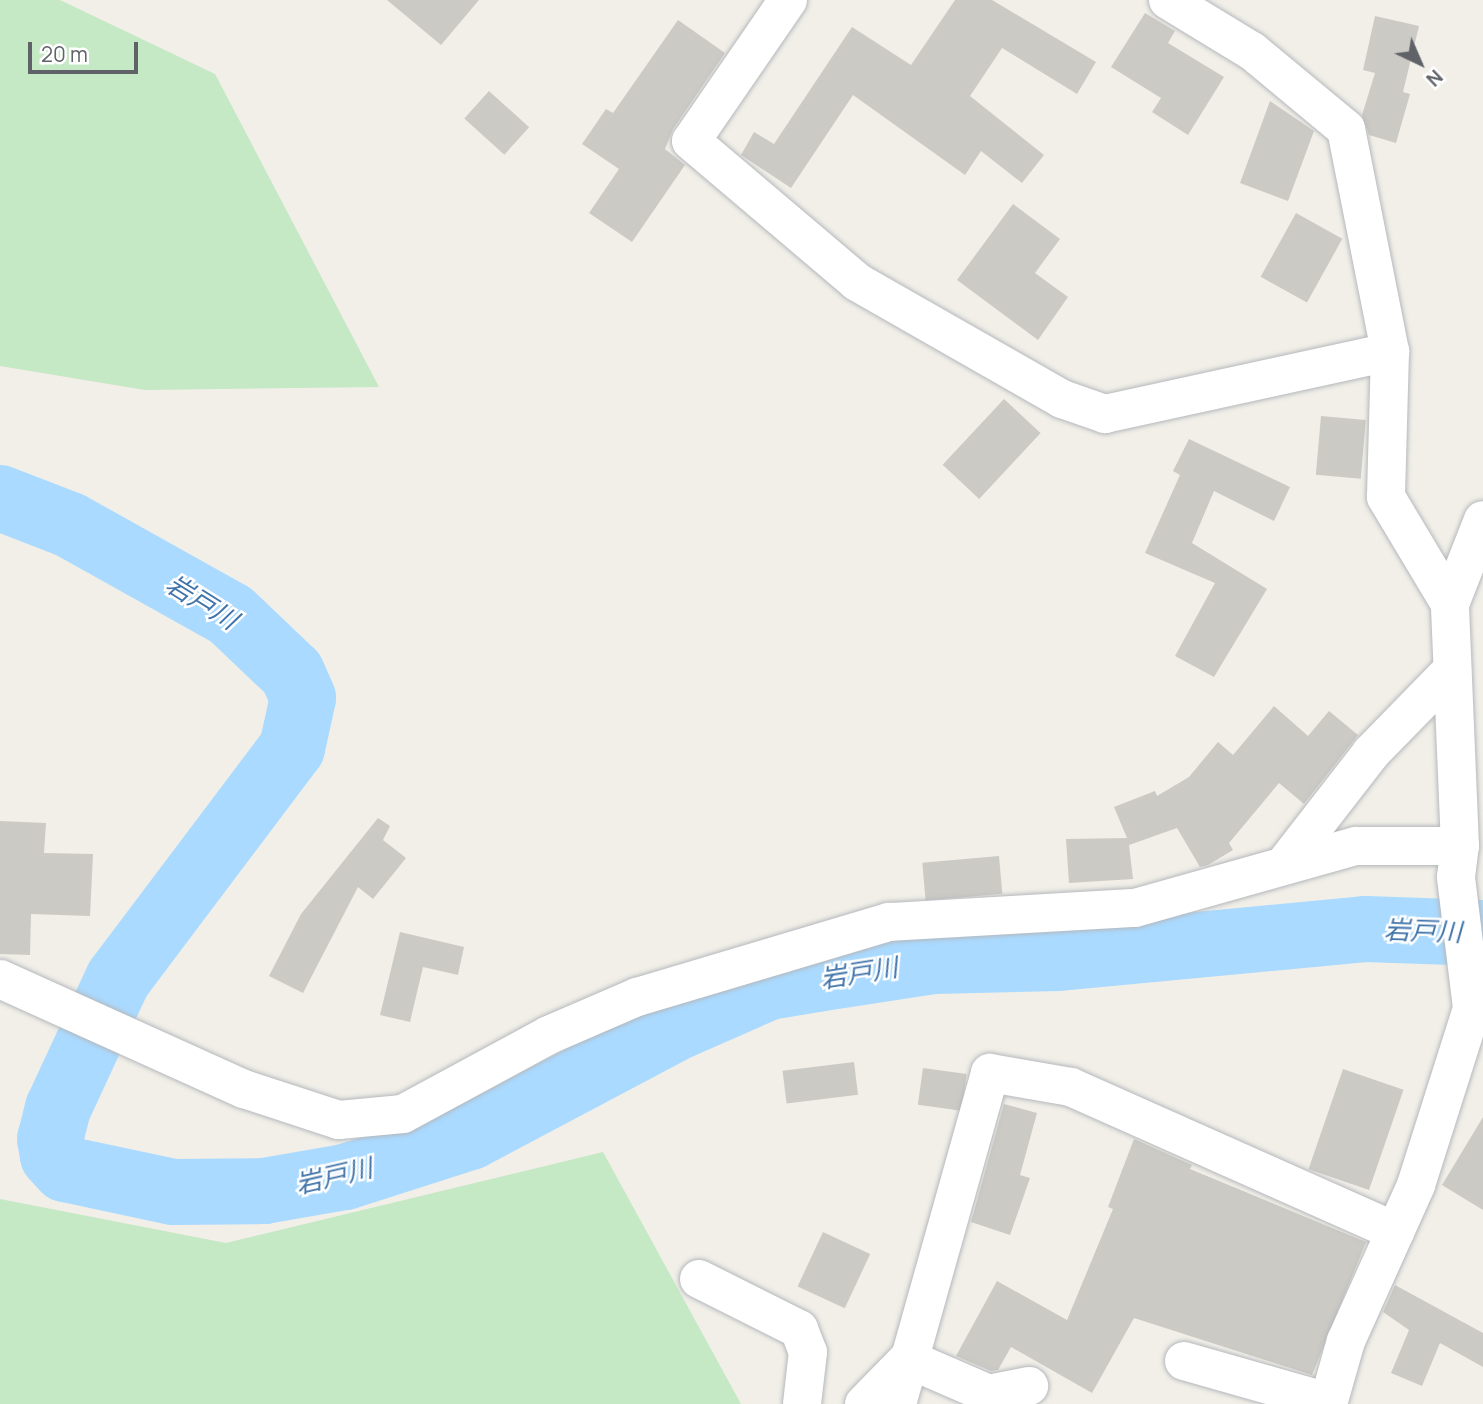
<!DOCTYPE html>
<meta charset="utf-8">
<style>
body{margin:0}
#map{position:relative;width:1483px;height:1404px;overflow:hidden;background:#f1efe8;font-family:Manrope,"Noto Sans JP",sans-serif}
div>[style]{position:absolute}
.green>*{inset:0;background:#c5e8c5}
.river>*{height:66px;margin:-33px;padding:0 33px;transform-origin:33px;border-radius:33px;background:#aadaff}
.building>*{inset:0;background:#cccac5;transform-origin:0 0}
.roads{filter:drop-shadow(0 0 2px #b5b8bc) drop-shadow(0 0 2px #b5b8bc)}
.street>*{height:38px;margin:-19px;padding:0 19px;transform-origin:19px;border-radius:19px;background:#fff}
.secondary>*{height:38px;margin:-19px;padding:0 19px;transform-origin:19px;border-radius:19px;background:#fff}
span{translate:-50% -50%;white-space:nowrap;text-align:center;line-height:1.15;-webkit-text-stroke:5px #fff;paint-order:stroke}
.water-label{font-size:26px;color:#4174aa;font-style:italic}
.north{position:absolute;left:1385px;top:28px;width:70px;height:70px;-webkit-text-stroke:5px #fff;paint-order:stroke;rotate:136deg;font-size:19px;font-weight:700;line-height:28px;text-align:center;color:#5f6368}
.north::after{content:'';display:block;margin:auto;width:24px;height:32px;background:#5f6368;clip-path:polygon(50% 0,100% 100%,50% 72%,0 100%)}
.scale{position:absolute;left:28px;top:42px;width:110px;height:32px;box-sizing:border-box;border:4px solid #5f6368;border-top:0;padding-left:9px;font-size:21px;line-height:24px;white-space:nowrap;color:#5f6368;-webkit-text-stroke:5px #fff;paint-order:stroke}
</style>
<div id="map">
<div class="green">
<i style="clip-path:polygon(0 0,60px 0,215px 74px,379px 387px,145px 390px,0 366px)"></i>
<i style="clip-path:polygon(603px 1152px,741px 1404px,0 1404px,0 1199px,226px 1243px)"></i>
</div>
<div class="river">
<i style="left:0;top:498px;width:75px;rotate:21.1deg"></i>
<i style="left:70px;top:525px;width:184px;rotate:29.2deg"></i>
<i style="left:231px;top:615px;width:84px;rotate:43.6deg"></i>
<i style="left:292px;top:673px;width:27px;rotate:66deg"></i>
<i style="left:303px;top:698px;width:51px;rotate:102.4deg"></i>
<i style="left:292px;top:748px;width:289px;rotate:127deg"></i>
<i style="left:118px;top:979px;width:142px;rotate:114.9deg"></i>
<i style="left:58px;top:1108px;width:32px;rotate:104deg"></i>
<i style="left:50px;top:1139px;width:17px;rotate:80deg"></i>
<i style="left:53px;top:1156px;width:18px;rotate:47deg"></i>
<i style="left:65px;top:1169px;width:110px;rotate:12deg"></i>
<i style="left:173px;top:1192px;width:91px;rotate:-0.6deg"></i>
<i style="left:264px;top:1191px;width:82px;rotate:-9.8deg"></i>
<i style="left:345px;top:1177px;width:131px;rotate:-17.7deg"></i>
<i style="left:470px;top:1137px;width:238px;rotate:-27.9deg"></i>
<i style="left:680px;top:1026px;width:97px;rotate:-23.7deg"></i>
<i style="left:769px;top:987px;width:49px;rotate:-9.5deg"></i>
<i style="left:817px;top:979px;width:117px;rotate:-8.8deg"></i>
<i style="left:933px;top:961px;width:126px;rotate:-1.4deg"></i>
<i style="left:1059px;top:958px;width:307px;rotate:-5.4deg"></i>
<i style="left:1365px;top:929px;width:118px;rotate:1.9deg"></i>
</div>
<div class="building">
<i style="clip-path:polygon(387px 0,479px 0,441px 45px)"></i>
<i style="clip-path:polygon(955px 0,992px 0,1096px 62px,1077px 94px,1002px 48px,970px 96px,1044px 155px,1022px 183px,981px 151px,965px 175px,853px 95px,791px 188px,741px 155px,754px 132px,774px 144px,852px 27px,911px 65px)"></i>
<i style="clip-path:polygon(1145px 13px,1175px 31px,1168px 43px,1224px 77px,1188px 135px,1152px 112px,1161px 98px,1111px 67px)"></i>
<i style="clip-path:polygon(1375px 16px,1419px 26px,1403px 92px,1410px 94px,1396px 143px,1369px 135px,1362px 115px,1375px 73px,1363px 70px)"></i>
<i style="clip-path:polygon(678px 20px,725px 53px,673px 129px,665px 149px,685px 165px,632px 242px,589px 213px,619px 169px,582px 144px,606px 109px,613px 113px)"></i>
<i style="left:489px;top:91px;width:54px;height:37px;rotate:42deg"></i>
<i style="clip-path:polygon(1270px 101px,1314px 131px,1288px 201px,1240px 183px)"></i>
<i style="clip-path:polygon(1013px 204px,1060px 239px,1035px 273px,1068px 297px,1038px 340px,957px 280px)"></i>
<i style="left:1296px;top:213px;width:53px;height:73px;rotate:29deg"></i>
<i style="left:1004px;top:399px;width:50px;height:90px;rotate:43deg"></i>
<i style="left:1321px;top:416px;width:45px;height:59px;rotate:5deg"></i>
<i style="clip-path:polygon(1189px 439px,1290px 487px,1274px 521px,1214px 491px,1192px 543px,1267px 589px,1214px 677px,1175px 656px,1215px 583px,1145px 553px,1180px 475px,1173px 471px)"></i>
<i style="clip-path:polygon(1274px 706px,1308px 736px,1329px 711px,1358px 735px,1304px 804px,1279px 783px,1229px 843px,1233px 850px,1208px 865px,1200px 867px,1177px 828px,1129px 845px,1133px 879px,1069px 883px,1066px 839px,1127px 838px,1114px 807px,1155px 791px,1157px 796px,1189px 777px,1218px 742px,1233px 755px)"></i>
<i style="clip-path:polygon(378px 818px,390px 826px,383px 840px,406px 858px,373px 899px,358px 887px,303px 993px,269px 976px,301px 914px)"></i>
<i style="clip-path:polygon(0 821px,46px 823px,44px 853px,93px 854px,90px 916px,31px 914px,30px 955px,0 954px)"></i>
<i style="left:999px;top:856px;width:38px;height:77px;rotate:85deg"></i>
<i style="clip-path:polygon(400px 932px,464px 947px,458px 975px,423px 967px,410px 1022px,380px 1015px)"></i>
<i style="left:854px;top:1062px;width:33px;height:72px;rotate:83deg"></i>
<i style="left:923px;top:1068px;width:44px;height:37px;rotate:8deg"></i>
<i style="left:1343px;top:1069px;width:64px;height:106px;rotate:19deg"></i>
<i style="clip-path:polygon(1004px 1104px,1037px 1113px,1020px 1175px,1030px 1178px,1010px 1235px,971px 1222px)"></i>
<i style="clip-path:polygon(1483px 1117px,1483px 1210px,1442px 1185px)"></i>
<i style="clip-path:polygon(1134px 1139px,1192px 1165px,1190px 1169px,1366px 1242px,1312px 1375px,1134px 1318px,1092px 1393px,1011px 1347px,998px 1370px,991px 1371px,956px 1356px,997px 1281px,1067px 1320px,1113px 1209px,1108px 1207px)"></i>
<i style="left:823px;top:1232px;width:52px;height:60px;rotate:25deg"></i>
<i style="clip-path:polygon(1395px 1285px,1483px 1333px,1483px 1367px,1440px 1343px,1422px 1386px,1391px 1373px,1409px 1330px,1383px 1312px)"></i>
</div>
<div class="roads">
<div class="street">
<i style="left:788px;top:0;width:171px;rotate:124.5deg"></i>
<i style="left:691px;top:141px;width:218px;rotate:40.3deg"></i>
<i style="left:857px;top:282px;width:236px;rotate:29.7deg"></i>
<i style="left:1062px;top:399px;width:46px;rotate:19.2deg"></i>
<i style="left:1105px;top:414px;width:292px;rotate:-12.3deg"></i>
<i style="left:1168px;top:0;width:98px;rotate:31.3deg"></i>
<i style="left:1252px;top:51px;width:122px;rotate:39.7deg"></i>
<i style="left:1346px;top:129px;width:227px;rotate:78.8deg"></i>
<i style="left:1390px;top:352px;width:145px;rotate:91.6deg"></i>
<i style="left:1386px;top:497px;width:125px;rotate:59.1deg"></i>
<i style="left:1285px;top:864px;width:140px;rotate:-52.2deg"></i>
<i style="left:1371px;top:753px;width:116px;rotate:-45.7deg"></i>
<i style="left:699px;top:1279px;width:112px;rotate:26.6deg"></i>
<i style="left:799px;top:1329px;width:25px;rotate:69deg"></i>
<i style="left:808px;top:1352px;width:52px;rotate:96.6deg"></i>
<i style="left:1184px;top:1361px;width:150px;rotate:15.9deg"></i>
<i style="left:864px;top:1404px;width:63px;rotate:-45.6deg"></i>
<i style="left:908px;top:1359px;width:88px;rotate:23.4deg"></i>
<i style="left:989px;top:1394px;width:41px;rotate:-11.3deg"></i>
<i style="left:897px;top:1404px;width:344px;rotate:-74.3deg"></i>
<i style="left:990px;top:1073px;width:82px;rotate:9.8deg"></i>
<i style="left:1071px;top:1087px;width:355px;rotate:24deg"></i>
<i style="left:1328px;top:1404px;width:66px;rotate:-74.1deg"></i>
<i style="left:1346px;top:1341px;width:171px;rotate:-65.8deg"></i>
<i style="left:1416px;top:1185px;width:186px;rotate:-72.4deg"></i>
<i style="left:1472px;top:1008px;width:132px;rotate:-97deg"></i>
<i style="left:1456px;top:877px;width:31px;rotate:-83deg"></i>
<i style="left:1460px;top:846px;width:242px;rotate:-92.4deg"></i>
<i style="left:1450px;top:604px;width:90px;rotate:-68.6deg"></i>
</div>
<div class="secondary">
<i style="left:0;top:979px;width:268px;rotate:24.3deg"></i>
<i style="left:244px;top:1089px;width:100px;rotate:18.1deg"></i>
<i style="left:339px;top:1120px;width:64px;rotate:-5.4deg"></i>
<i style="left:403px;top:1114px;width:166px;rotate:-28.4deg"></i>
<i style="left:549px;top:1035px;width:96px;rotate:-23.4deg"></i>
<i style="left:637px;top:997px;width:263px;rotate:-16.6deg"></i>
<i style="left:889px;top:922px;width:246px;rotate:-3.3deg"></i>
<i style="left:1135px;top:908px;width:230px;rotate:-15.7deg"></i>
<i style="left:1356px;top:846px;width:104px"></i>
</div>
</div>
<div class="water-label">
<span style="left:202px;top:602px;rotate:32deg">岩戸川</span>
<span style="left:1423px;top:931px;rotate:2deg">岩戸川</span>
<span style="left:859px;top:973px;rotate:-9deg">岩戸川</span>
<span style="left:334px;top:1176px;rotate:-13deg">岩戸川</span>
</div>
<div class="north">N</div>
<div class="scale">20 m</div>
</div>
